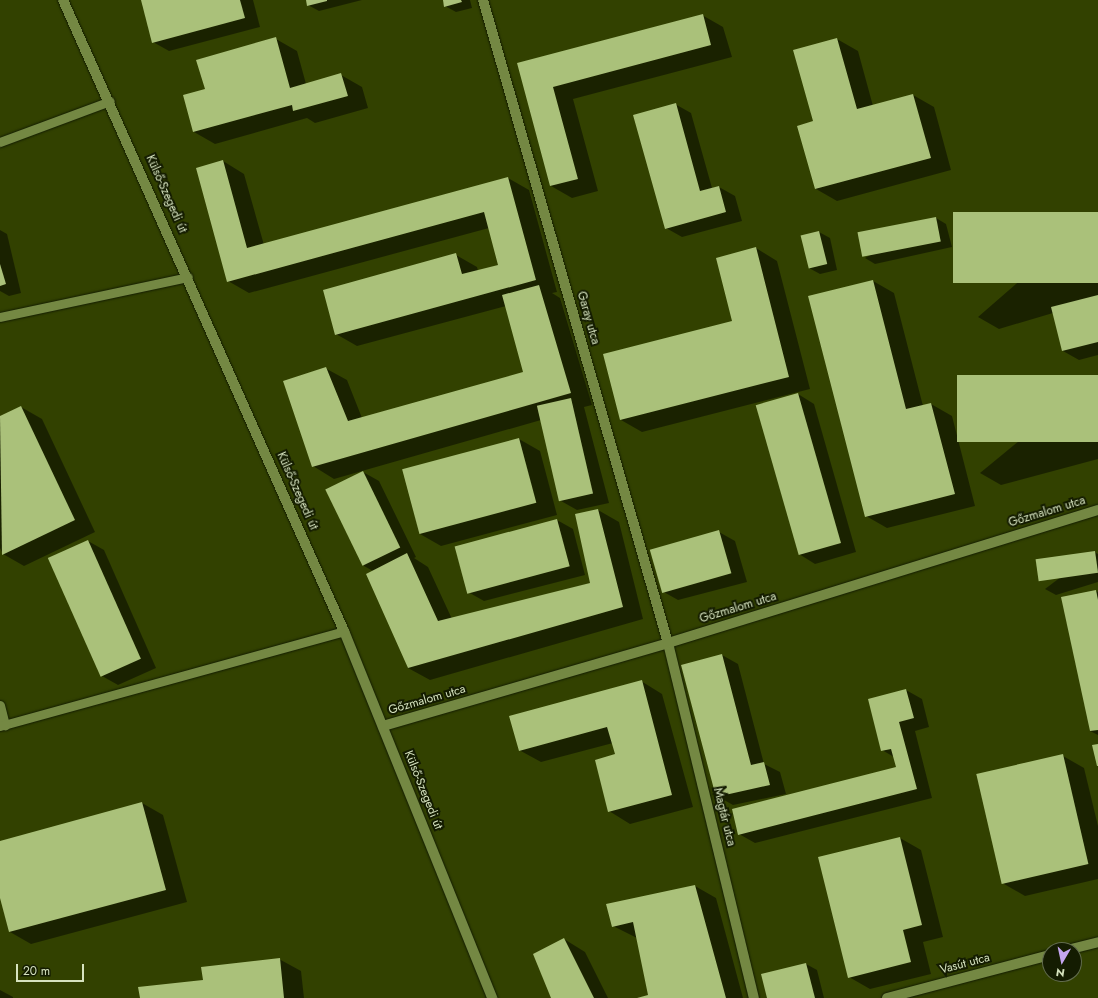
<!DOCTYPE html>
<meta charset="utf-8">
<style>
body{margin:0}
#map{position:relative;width:1098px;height:998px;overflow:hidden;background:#293600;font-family:Jost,sans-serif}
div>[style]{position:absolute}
.built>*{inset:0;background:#324100}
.shadow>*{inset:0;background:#0007}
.building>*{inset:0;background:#aac17a;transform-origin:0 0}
.roads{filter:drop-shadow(0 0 1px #131c00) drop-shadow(0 0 1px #131c00)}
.lane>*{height:9px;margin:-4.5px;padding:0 4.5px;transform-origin:4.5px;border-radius:4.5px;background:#748843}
.street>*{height:10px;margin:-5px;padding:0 5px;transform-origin:5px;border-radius:5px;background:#748843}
.secondary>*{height:10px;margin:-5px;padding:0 5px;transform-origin:5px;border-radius:5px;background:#748843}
span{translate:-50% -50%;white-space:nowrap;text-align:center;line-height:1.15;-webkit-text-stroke:4px #141c01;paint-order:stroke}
.street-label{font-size:12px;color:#d6e3bf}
.north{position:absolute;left:1042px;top:942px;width:40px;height:40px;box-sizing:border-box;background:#141c01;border:1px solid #626c4d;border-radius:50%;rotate:189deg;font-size:11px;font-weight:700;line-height:16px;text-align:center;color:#d6e3bf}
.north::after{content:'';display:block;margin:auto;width:14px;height:18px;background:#c5a6f0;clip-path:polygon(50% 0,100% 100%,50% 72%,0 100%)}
.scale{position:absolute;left:16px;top:964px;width:68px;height:18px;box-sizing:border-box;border:2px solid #d6e3bf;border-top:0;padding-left:5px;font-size:12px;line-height:14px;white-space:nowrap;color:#d6e3bf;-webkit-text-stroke:3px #141c01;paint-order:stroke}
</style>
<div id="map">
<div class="built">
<i style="clip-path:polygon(evenodd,0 0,1098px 0,1098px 998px,0 998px,0 0,1050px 950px,1074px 950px,1074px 974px,1050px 974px,1050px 950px)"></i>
</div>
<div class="shadow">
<i style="clip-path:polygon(142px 0,253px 0,260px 27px,169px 51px,153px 42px)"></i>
<i style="clip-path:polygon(307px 0,362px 0,319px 11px,308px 5px)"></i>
<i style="clip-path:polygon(444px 0,470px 0,472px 8px,456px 12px,445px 6px)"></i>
<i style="clip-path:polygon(702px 15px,723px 27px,732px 57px,573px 99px,598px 191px,572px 198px,551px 186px,519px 64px)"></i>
<i style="clip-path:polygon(276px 39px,297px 51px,306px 84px,341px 75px,362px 87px,368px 108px,315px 123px,307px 118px,215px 144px,194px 132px,206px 90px)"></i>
<i style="clip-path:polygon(837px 39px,858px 51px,873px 106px,913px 95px,934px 107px,951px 170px,837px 201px,816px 189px,814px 122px)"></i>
<i style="clip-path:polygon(675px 104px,691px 113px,712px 188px,719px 187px,735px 196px,742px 221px,682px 237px,666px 228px)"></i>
<i style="clip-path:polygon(223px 161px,244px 174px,264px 245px,508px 178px,529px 190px,557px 292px,552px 293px,560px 298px,592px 405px,584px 407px,609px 503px,577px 510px,561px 501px,541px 420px,334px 479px,313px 466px,325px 368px,347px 380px,362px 418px,524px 373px,506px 306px,357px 346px,336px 334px,456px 255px,477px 267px,478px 271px,499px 265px,489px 228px,249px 293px,228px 281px)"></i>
<i style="clip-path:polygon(1098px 213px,1098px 355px,1079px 360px,1063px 351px,1053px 313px,999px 329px,978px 317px)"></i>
<i style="clip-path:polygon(936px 218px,946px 224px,952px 247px,875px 264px,865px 258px)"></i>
<i style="clip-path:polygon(0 230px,7px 234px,21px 293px,9px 296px,0 291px)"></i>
<i style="clip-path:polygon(819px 232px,830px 238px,837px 270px,820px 274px,809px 268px)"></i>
<i style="clip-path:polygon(756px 248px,777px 261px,810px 389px,642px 432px,621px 420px,733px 322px)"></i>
<i style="clip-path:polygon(873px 281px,894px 293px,923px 406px,931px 404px,952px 416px,975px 506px,887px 528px,866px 516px)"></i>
<i style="clip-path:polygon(1098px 376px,1098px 459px,1001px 485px,980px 473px)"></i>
<i style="clip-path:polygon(798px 394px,814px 404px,856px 552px,815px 564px,799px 554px)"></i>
<i style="clip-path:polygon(21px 407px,42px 419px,95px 532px,24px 566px,3px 554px,0 548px,0 417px)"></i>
<i style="clip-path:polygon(519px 439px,540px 451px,557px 515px,441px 546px,420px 534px)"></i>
<i style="clip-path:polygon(363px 472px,379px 481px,416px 557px,414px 558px,428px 567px,452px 619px,591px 583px,598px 510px,619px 522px,643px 619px,430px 680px,408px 668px,373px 571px,364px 566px)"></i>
<i style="clip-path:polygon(557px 520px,573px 529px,585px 575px,484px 601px,468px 592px)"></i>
<i style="clip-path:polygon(719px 532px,735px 541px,747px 582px,678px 600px,662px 591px)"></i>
<i style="clip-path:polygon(88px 541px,104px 550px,156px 668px,118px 685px,102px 676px)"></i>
<i style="clip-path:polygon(1094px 552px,1098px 554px,1098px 582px,1056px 595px,1045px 589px)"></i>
<i style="clip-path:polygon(1096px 591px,1098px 592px,1098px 735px,1090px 731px)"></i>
<i style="clip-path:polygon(722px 655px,738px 664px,764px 764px,780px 772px,786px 794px,733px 805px,717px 796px)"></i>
<i style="clip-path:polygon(641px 681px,662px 694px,693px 807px,630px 824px,609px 811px,616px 755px,613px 743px,541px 762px,519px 750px)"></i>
<i style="clip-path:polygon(906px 690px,922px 699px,929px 727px,915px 731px,932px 798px,755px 843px,739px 834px,897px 768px,894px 757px,882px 750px)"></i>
<i style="clip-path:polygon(1063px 756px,1084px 768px,1098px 826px,1098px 879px,1025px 896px,1004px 884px)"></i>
<i style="clip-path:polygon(142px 803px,163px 815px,187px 902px,31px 944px,10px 932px,0 894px,0 842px)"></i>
<i style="clip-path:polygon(900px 838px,921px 850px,943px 937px,923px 942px,931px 974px,870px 989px,849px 977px)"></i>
<i style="clip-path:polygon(695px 886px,716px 898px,743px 998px,639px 998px,649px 996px,637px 938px,613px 926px,607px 905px)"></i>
<i style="clip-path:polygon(564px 939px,585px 952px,608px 998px,552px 998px)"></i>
<i style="clip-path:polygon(279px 959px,301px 971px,304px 998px,141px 998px)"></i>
<i style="clip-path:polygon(806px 964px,817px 970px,824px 998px,768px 998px)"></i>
<i style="clip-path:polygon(0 990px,13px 997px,13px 998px,0 998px)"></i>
</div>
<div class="building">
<i style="clip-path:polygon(141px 0,240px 0,245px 18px,152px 43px)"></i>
<i style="clip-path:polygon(306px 0,327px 0,327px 1px,307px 6px)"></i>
<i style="clip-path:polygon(443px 0,461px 0,462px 2px,444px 7px)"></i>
<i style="clip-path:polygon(703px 14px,711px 45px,553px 87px,578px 179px,550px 186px,517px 63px)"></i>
<i style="clip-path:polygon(276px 37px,290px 88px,341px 73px,348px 96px,293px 111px,292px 105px,193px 132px,183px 95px,205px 89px,196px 60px)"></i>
<i style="clip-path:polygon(837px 38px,857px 109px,913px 94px,931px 158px,815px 189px,797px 126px,813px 121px,793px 50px)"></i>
<i style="clip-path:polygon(676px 103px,700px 191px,719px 186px,726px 212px,665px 229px,633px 115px)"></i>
<i style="clip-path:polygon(223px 160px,247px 248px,508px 177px,536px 280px,335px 335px,323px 290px,456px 253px,462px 274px,498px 265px,484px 212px,227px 282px,196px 168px)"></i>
<i style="left:1098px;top:212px;width:71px;height:145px;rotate:90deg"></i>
<i style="left:936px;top:217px;width:25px;height:80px;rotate:79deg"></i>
<i style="left:819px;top:231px;width:34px;height:19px;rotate:76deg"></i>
<i style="clip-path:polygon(756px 247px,789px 377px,620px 420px,603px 354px,732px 321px,716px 258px)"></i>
<i style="clip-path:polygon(0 264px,6px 284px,0 286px)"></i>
<i style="clip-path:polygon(873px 280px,906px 409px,931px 403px,955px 494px,865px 517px,808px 296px)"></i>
<i style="clip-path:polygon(539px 285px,571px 393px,312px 467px,283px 381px,326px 367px,348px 421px,523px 372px,502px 295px)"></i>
<i style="clip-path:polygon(1098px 295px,1098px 342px,1062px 351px,1051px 307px)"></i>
<i style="left:1098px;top:375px;width:67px;height:141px;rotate:90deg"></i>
<i style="left:798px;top:393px;width:156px;height:44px;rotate:74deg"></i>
<i style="left:571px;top:398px;width:98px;height:35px;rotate:77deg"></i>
<i style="clip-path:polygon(21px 406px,75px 520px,2px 555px,0 416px)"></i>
<i style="left:519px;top:438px;width:67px;height:121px;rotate:75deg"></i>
<i style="left:363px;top:471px;width:85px;height:42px;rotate:64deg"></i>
<i style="clip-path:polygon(598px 509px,623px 607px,408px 668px,366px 574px,407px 553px,438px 621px,590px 583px,575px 514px)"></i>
<i style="left:557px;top:519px;width:49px;height:106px;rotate:75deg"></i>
<i style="left:719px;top:530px;width:45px;height:72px;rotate:74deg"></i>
<i style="left:88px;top:540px;width:130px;height:44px;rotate:66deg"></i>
<i style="left:1095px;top:551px;width:22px;height:60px;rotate:82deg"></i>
<i style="clip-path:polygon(1096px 590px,1098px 600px,1098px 730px,1090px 731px,1061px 597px)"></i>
<i style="clip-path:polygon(722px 654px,751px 765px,764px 762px,770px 785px,716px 797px,681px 665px)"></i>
<i style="clip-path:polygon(642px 680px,672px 795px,608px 812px,595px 760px,615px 754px,607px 727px,519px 751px,509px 716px)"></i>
<i style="clip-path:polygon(906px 689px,914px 718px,899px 722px,917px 789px,738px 835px,732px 809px,896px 767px,891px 749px,881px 751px,868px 699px)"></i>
<i style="clip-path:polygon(1098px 744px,1098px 766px,1097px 766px,1092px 745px)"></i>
<i style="left:1063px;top:754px;width:113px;height:89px;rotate:77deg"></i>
<i style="clip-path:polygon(142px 802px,166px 890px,9px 932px,0 898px,0 841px)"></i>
<i style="clip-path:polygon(900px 837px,922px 925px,903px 930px,911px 962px,848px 978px,818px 857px)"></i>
<i style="clip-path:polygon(695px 885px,726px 998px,637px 998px,648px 995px,633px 922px,612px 927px,606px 904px)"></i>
<i style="clip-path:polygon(564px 938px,594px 998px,551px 998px,533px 954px)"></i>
<i style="clip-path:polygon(280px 958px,284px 998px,140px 998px,138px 987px,203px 980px,201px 967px)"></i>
<i style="clip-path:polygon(806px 963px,815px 998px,767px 998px,761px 974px)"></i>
</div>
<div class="roads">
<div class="lane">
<i style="left:0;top:142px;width:117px;rotate:-20.4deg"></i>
<i style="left:0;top:317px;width:192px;rotate:-12deg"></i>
<i style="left:0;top:705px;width:21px;rotate:76deg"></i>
<i style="left:0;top:726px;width:357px;rotate:-15.4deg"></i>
</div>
<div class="street">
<i style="left:483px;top:0;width:669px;rotate:73.95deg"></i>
<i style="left:668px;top:643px;width:365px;rotate:76.4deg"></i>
<i style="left:383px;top:726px;width:297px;rotate:-16.2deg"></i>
<i style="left:668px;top:643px;width:450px;rotate:-17.2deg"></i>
<i style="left:1067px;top:950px;width:32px;rotate:-14deg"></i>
<i style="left:887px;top:998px;width:169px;rotate:-14.8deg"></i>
</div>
<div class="secondary">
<i style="left:63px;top:0;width:691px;rotate:66deg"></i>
<i style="left:344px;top:631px;width:396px;rotate:68deg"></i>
</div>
</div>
<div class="street-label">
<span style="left:166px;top:194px;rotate:66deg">Külső-Szegedi út</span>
<span style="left:588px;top:318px;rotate:74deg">Garay utca</span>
<span style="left:297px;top:491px;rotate:66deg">Külső-Szegedi út</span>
<span style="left:1047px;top:512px;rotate:-17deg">Gőzmalom utca</span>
<span style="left:738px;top:608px;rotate:-17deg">Gőzmalom utca</span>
<span style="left:427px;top:700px;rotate:-16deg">Gőzmalom utca</span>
<span style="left:423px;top:790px;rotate:68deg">Külső-Szegedi út</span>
<span style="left:724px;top:817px;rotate:76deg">Magtár utca</span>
<span style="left:965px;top:964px;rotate:-15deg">Vasút utca</span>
</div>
<div class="north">N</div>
<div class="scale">20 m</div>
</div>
